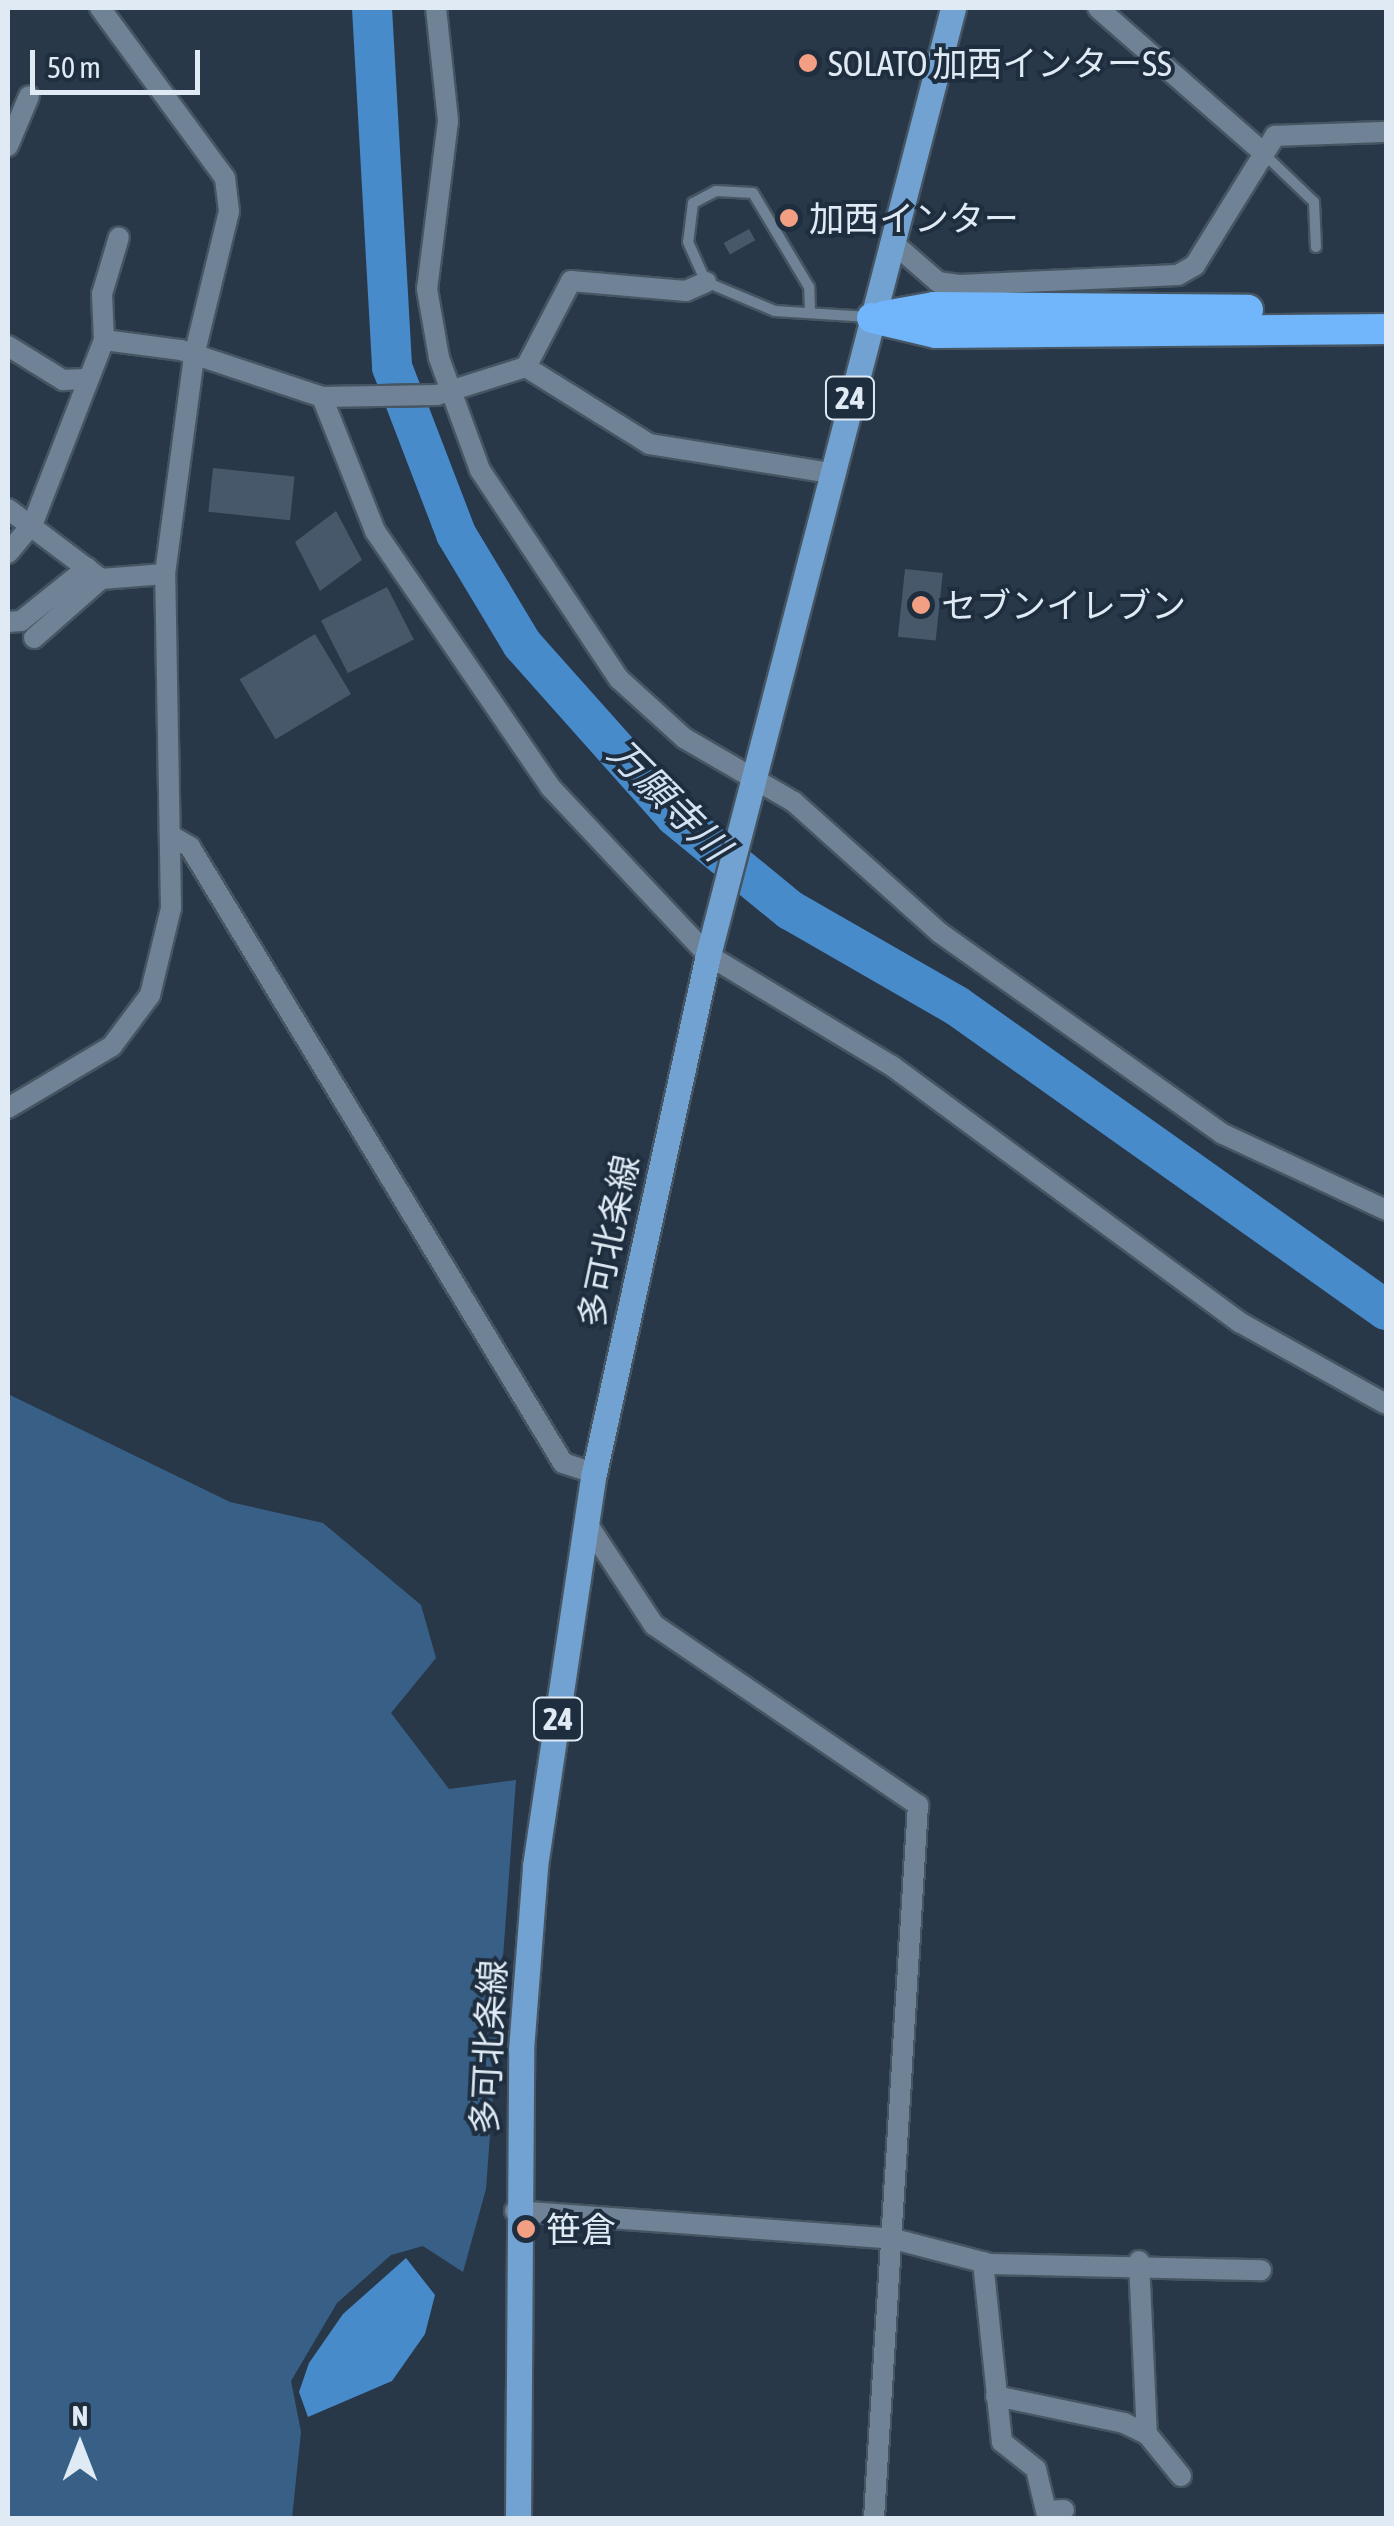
<!DOCTYPE html>
<html>
<head>
<meta charset="utf-8">
<style>
  body { margin:0 }
  #map { position:relative; width:1394px; height:2526px; overflow:hidden; background:#283849; font-family:"Asap Condensed","Noto Sans JP",sans-serif }
  div>[style] { position:absolute }
  .green>* { inset:0; background:#386087 }
  .water>* { inset:0; background:#488bca }
  .river>* { height:40px; margin:-20px; padding:0 20px; transform-origin:20px; border-radius:20px; background:#488bca }
  .building>* { inset:0; background:#47586a; transform-origin:0 0 }
  .roads { filter:drop-shadow(2px 0 #465562) drop-shadow(-2px 0 #465562) drop-shadow(0 2px #465562) drop-shadow(0 -2px #465562) }
  .lane>* { height:10px; margin:-5px; padding:0 5px; transform-origin:5px; border-radius:5px; background:#708396 }
  .street>* { height:20px; margin:-10px; padding:0 10px; transform-origin:10px; border-radius:10px; background:#708396 }
  .primary>* { height:25px; margin:-12.5px; padding:0 12.5px; transform-origin:12.5px; border-radius:12.5px; background:#71a2d2 }
  .highway>* { height:30px; margin:-15px; padding:0 15px; transform-origin:15px; border-radius:15px; background:#71b6fa }
  .dots>* { width:28px; height:28px; translate:-50% -50%; box-sizing:border-box; border:5px solid #1f2e3e; border-radius:50% }
  span { translate:-50% -50%; white-space:nowrap; text-align:center; line-height:1.15; -webkit-text-stroke:8px #1f2e3e; paint-order:stroke }
  .shield-label span { padding:2px 8px; background:#1f2e3e; border:2px solid; border-radius:8px; -webkit-text-stroke-width:0 }
  .shield-label { font-size:32px; color:#dfeaf4; font-weight:700 }
  .poi-label { font-size:35px; color:#dfeaf4 }
  .left { translate:0 -50%; text-align:left }
  .street-label { font-size:35px; color:#dfeaf4 }
  .water-label { font-size:38px; color:#d2e2f4; font-style:italic }
  .frame { position:absolute; inset:0; border:10px solid #dfeaf4; pointer-events:none }
  .north { position:absolute; left:30px; top:2396px; width:100px; height:100px; -webkit-text-stroke:8px #1f2e3e; paint-order:stroke; rotate:0deg; font-size:28px; font-weight:700; line-height:40px; text-align:center; color:#dfeaf4 }
  .north::after { content:''; display:block; margin:auto; width:35px; height:45px; background:#dfeaf4; clip-path:polygon(50% 0,100% 100%,50% 72%,0 100%) }
  .scale { position:absolute; left:30px; top:50px; width:170px; height:45px; box-sizing:border-box; border:5px solid #dfeaf4; border-top:0; padding-left:12px; font-size:30px; line-height:35px; white-space:nowrap; color:#dfeaf4; -webkit-text-stroke:8px #1f2e3e; paint-order:stroke }
</style>
</head>
<body>
<div id="map">
  <div class="green">
    <i style="clip-path:polygon(8px 1394px,230px 1502px,323px 1523px,421px 1605px,436px 1658px,391px 1713px,449px 1789px,516px 1780px,486px 2189px,463px 2272px,423px 2246px,391px 2255px,337px 2303px,291px 2381px,301px 2432px,292px 2518px,8px 2518px)"></i>
  </div>
  <div class="water">
    <i style="clip-path:polygon(406px 2258px,435px 2295px,425px 2334px,392px 2381px,308px 2417px,299px 2392px,309px 2363px,343px 2314px)"></i>
  </div>
  <div class="river">
    <i style="left:372px;top:8px;width:360px;rotate:86.8deg"></i>
    <i style="left:392px;top:367px;width:179px;rotate:69deg"></i>
    <i style="left:456px;top:534px;width:128px;rotate:59deg"></i>
    <i style="left:522px;top:644px;width:230px;rotate:48.3deg"></i>
    <i style="left:675px;top:816px;width:149px;rotate:39.3deg"></i>
    <i style="left:790px;top:910px;width:193px;rotate:29.9deg"></i>
    <i style="left:957px;top:1006px;width:526px;rotate:35.32deg"></i>
  </div>
  <div class="building">
    <i style="left:749px;top:229px;width:13px;height:29px;rotate:61deg"></i>
    <i style="left:213px;top:468px;width:82px;height:44px;rotate:6deg"></i>
    <i style="clip-path:polygon(336px 511px,362px 560px,320px 591px,295px 542px)"></i>
    <i style="left:905px;top:569px;width:38px;height:68px;rotate:6deg"></i>
    <i style="left:387px;top:587px;width:59px;height:74px;rotate:63deg"></i>
    <i style="left:315px;top:634px;width:70px;height:88px;rotate:59deg"></i>
  </div>
  <div class="roads">
    <div class="lane">
      <i style="left:1264px;top:154px;width:69px;rotate:43.8deg"></i>
      <i style="left:1314px;top:202px;width:45px;rotate:87.5deg"></i>
      <i style="left:810px;top:310px;width:23px;rotate:-92deg"></i>
      <i style="left:809px;top:287px;width:109px;rotate:-120.8deg"></i>
      <i style="left:753px;top:193px;width:37px;rotate:-177deg"></i>
      <i style="left:716px;top:191px;width:26px;rotate:152deg"></i>
      <i style="left:693px;top:203px;width:39px;rotate:97deg"></i>
      <i style="left:688px;top:242px;width:44px;rotate:65.8deg"></i>
      <i style="left:706px;top:282px;width:75px;rotate:22.8deg"></i>
      <i style="left:775px;top:311px;width:94px;rotate:3.7deg"></i>
    </div>
    <div class="street">
      <i style="left:436px;top:8px;width:114px;rotate:83.9deg"></i>
      <i style="left:448px;top:121px;width:169px;rotate:97.1deg"></i>
      <i style="left:427px;top:289px;width:70px;rotate:80.1deg"></i>
      <i style="left:439px;top:358px;width:119px;rotate:69.9deg"></i>
      <i style="left:480px;top:470px;width:251px;rotate:56.4deg"></i>
      <i style="left:619px;top:679px;width:88px;rotate:42.2deg"></i>
      <i style="left:684px;top:738px;width:127px;rotate:30.2deg"></i>
      <i style="left:794px;top:802px;width:196px;rotate:41.9deg"></i>
      <i style="left:940px;top:933px;width:347px;rotate:35.4deg"></i>
      <i style="left:1223px;top:1134px;width:180px;rotate:25deg"></i>
      <i style="left:1098px;top:8px;width:214px;rotate:41.2deg"></i>
      <i style="left:8px;top:146px;width:54px;rotate:-67.2deg"></i>
      <i style="left:891px;top:241px;width:62px;rotate:41.1deg"></i>
      <i style="left:938px;top:282px;width:21px;rotate:8deg"></i>
      <i style="left:959px;top:285px;width:219px;rotate:-2.6deg"></i>
      <i style="left:1178px;top:275px;width:20px;rotate:-30deg"></i>
      <i style="left:1195px;top:265px;width:152px;rotate:-58.2deg"></i>
      <i style="left:1275px;top:136px;width:111px;rotate:-2.1deg"></i>
      <i style="left:104px;top:340px;width:46px;rotate:-92.5deg"></i>
      <i style="left:102px;top:294px;width:59px;rotate:-73.4deg"></i>
      <i style="left:8px;top:346px;width:65px;rotate:31.7deg"></i>
      <i style="left:63px;top:380px;width:21px;rotate:-3deg"></i>
      <i style="left:526px;top:367px;width:145px;rotate:32deg"></i>
      <i style="left:649px;top:444px;width:184px;rotate:9.1deg"></i>
      <i style="left:322px;top:397px;width:144px;rotate:68.4deg"></i>
      <i style="left:375px;top:531px;width:311px;rotate:55.6deg"></i>
      <i style="left:551px;top:788px;width:229px;rotate:46.8deg"></i>
      <i style="left:708px;top:955px;width:215px;rotate:31.1deg"></i>
      <i style="left:892px;top:1066px;width:433px;rotate:36.4deg"></i>
      <i style="left:1241px;top:1323px;width:166px;rotate:29.2deg"></i>
      <i style="left:8px;top:509px;width:116px;rotate:37deg"></i>
      <i style="left:101px;top:579px;width:64px;rotate:-4.5deg"></i>
      <i style="left:8px;top:553px;width:39px;rotate:-50deg"></i>
      <i style="left:33px;top:523px;width:196px;rotate:-68.8deg"></i>
      <i style="left:104px;top:340px;width:78px;rotate:7.4deg"></i>
      <i style="left:181px;top:350px;width:149px;rotate:18.4deg"></i>
      <i style="left:322px;top:397px;width:115px;rotate:-1deg"></i>
      <i style="left:437px;top:395px;width:93px;rotate:-17.5deg"></i>
      <i style="left:526px;top:367px;width:97px;rotate:-62.4deg"></i>
      <i style="left:571px;top:281px;width:115px;rotate:5deg"></i>
      <i style="left:686px;top:291px;width:22px;rotate:-24deg"></i>
      <i style="left:8px;top:622px;width:13px;rotate:-4deg"></i>
      <i style="left:21px;top:621px;width:85px;rotate:-38.8deg"></i>
      <i style="left:34px;top:638px;width:89px;rotate:-41.4deg"></i>
      <i style="left:173px;top:837px;width:20px;rotate:30deg"></i>
      <i style="left:190px;top:847px;width:720px;rotate:58.8deg"></i>
      <i style="left:563px;top:1463px;width:33px;rotate:18deg"></i>
      <i style="left:8px;top:1108px;width:121px;rotate:-30.8deg"></i>
      <i style="left:112px;top:1046px;width:64px;rotate:-53.3deg"></i>
      <i style="left:150px;top:995px;width:89px;rotate:-76.4deg"></i>
      <i style="left:171px;top:908px;width:334px;rotate:-91deg"></i>
      <i style="left:165px;top:574px;width:220px;rotate:-82.4deg"></i>
      <i style="left:194px;top:356px;width:149px;rotate:-76.4deg"></i>
      <i style="left:229px;top:211px;width:33px;rotate:-97deg"></i>
      <i style="left:225px;top:178px;width:211px;rotate:-126.3deg"></i>
      <i style="left:588px;top:1525px;width:120px;rotate:56.6deg"></i>
      <i style="left:654px;top:1625px;width:320px;rotate:34.3deg"></i>
      <i style="left:918px;top:1805px;width:714px;rotate:93.53deg"></i>
      <i style="left:515px;top:2211px;width:380px;rotate:4.2deg"></i>
      <i style="left:894px;top:2239px;width:99px;rotate:14.6deg"></i>
      <i style="left:990px;top:2264px;width:271px;rotate:1.3deg"></i>
      <i style="left:1139px;top:2261px;width:173px;rotate:87.4deg"></i>
      <i style="left:983px;top:2262px;width:181px;rotate:84deg"></i>
      <i style="left:1002px;top:2442px;width:43px;rotate:38.5deg"></i>
      <i style="left:1036px;top:2469px;width:43px;rotate:76.6deg"></i>
      <i style="left:1046px;top:2511px;width:18px;rotate:-3deg"></i>
      <i style="left:996px;top:2396px;width:131px;rotate:11.9deg"></i>
      <i style="left:1124px;top:2423px;width:25px;rotate:26deg"></i>
      <i style="left:1147px;top:2434px;width:54px;rotate:51deg"></i>
    </div>
    <div class="primary">
      <i style="left:518px;top:2518px;width:468px;rotate:-89.6deg"></i>
      <i style="left:521px;top:2050px;width:185px;rotate:-85.6deg"></i>
      <i style="left:535px;top:1866px;width:397px;rotate:-81.5deg"></i>
      <i style="left:594px;top:1473px;width:530px;rotate:-77.59deg"></i>
      <i style="left:708px;top:955px;width:978px;rotate:-75.49deg"></i>
    </div>
    <div class="highway">
      <i style="left:884px;top:316px;width:51px;rotate:-10.2deg"></i>
      <i style="left:934px;top:307px;width:314px;rotate:0.5deg"></i>
      <i style="left:872px;top:318px;width:66px;rotate:13.2deg"></i>
      <i style="left:936px;top:333px;width:450px;rotate:-0.5deg"></i>
    </div>
  </div>
  <div class="dots">
    <i style="left:808px;top:63px;background:#f39f83"></i>
    <i style="left:789px;top:218px;background:#f39f83"></i>
    <i style="left:921px;top:605px;background:#f39f83"></i>
    <i style="left:526px;top:2229px;background:#f39f83"></i>
  </div>
  <div class="shield-label">
    <span style="left:850px;top:398px">24</span>
    <span style="left:558px;top:1719px">24</span>
  </div>
  <div class="poi-label">
    <span class="left" style="left:828px;top:63px">SOLATO 加西インターSS</span>
    <span class="left" style="left:809px;top:218px">加西インター</span>
    <span class="left" style="left:941px;top:605px">セブンイレブン</span>
    <span class="left" style="left:546px;top:2229px">笹倉</span>
  </div>
  <div class="street-label">
    <span style="left:608px;top:1241px;rotate:-78deg">多可北条線</span>
    <span style="left:488px;top:2047px;rotate:-87deg">多可北条線</span>
  </div>
  <div class="water-label">
    <span style="left:669px;top:800px;rotate:45deg">万願寺川</span>
  </div>
  <div class="frame"></div>
  <div class="north">N</div>
  <div class="scale">50 m</div>
</div>
</body>
</html>
